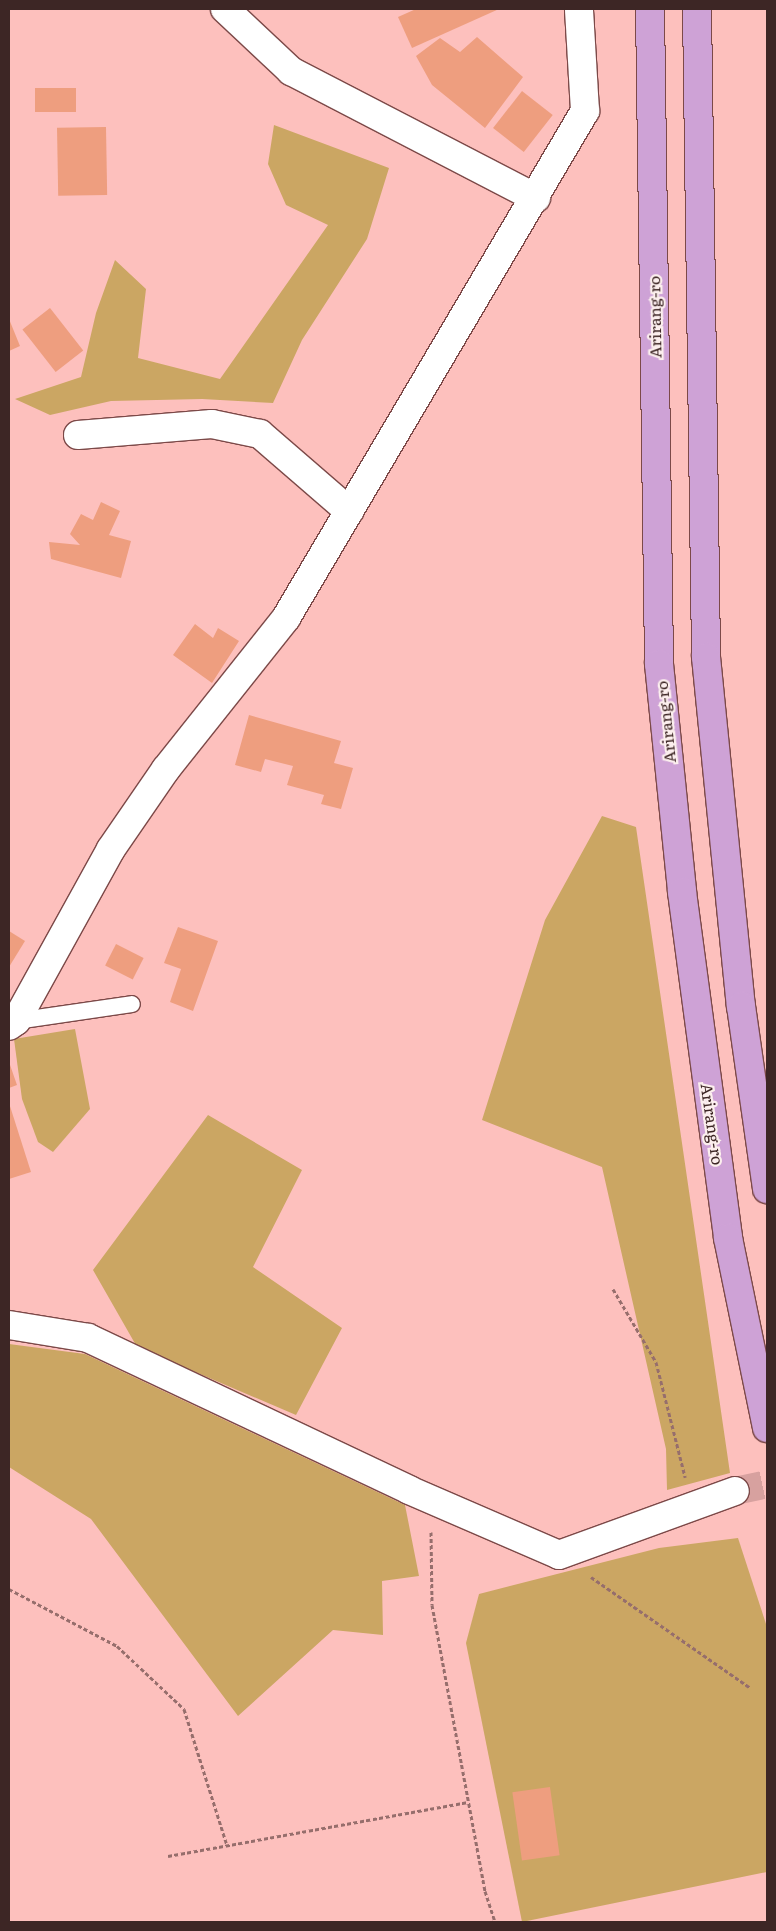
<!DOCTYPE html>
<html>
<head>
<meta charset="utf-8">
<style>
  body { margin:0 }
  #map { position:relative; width:776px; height:1931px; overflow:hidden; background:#fdc0bd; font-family:Literata,serif }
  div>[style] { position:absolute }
  .green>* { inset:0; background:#cba663 }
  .building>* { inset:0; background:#ee9e7f; transform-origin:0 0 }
  .minor-tunnel>* { height:28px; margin-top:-14px; transform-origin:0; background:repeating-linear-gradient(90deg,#d7a19f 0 28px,transparent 0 42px) }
  .path>* { height:3px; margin-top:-1.5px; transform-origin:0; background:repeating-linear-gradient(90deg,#966e6c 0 4px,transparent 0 6.5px) }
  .roads { filter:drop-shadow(1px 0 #7c4948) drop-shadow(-1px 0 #7c4948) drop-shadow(0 1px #7c4948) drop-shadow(0 -1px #7c4948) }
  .service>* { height:16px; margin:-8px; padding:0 8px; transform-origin:8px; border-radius:8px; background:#fff }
  .minor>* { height:28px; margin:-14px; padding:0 14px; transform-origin:14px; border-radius:14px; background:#fff }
  .trunk>* { height:28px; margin:-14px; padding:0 14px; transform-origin:14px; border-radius:14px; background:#cea2d6 }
  span { translate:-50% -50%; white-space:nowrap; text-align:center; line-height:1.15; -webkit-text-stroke:4.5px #fcefee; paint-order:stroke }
  .street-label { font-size:16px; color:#3d2625 }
  .frame { position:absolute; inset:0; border:10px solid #3d2625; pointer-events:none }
</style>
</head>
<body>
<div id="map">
  <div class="green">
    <i style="clip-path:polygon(274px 125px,389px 168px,367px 239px,302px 340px,273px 403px,202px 399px,111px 401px,50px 415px,15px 399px,81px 377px,96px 313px,115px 260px,146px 289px,138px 358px,220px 379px,328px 225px,286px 205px,268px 164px)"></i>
    <i style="clip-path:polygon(602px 816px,636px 827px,730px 1473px,667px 1490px,666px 1449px,602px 1167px,482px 1120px,545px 920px)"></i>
    <i style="clip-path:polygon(75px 1029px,90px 1109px,53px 1152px,38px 1142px,22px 1099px,14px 1039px)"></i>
    <i style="clip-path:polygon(208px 1115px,302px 1170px,253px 1267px,342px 1328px,296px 1415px,137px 1347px,93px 1270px)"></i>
    <i style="clip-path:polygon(9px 1344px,85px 1354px,405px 1505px,419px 1576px,382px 1581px,383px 1635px,333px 1630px,238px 1716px,91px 1519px,9px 1467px)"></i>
    <i style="clip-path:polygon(738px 1538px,767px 1627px,767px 1872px,522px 1922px,466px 1643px,479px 1594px,659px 1548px)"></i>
  </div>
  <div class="building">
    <i style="clip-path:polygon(416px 9px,499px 9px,412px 48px,398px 17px)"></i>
    <i style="clip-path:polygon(477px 37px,523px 77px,485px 128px,432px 85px,416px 56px,440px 38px,460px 52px)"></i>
    <i style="left:76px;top:88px;width:24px;height:41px;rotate:90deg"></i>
    <i style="left:522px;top:91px;width:39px;height:47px;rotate:38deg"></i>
    <i style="left:106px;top:127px;width:68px;height:49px;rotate:89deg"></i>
    <i style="left:50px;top:308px;width:54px;height:35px;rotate:52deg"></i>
    <i style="clip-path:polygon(9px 319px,20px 346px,9px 351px)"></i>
    <i style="clip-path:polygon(101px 502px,120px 511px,109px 535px,131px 541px,121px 578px,51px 559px,49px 542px,80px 545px,70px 534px,81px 514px,93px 520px)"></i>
    <i style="clip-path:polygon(195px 624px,213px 638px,218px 628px,239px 641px,212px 683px,173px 655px)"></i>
    <i style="clip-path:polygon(249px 715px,341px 741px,334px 763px,353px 768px,341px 809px,321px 804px,324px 795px,287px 785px,293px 766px,265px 759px,261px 772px,235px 765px)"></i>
    <i style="clip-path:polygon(178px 927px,218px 941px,193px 1011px,170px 1002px,181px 969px,164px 963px)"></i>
    <i style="clip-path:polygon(9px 931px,25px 941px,9px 967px)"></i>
    <i style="left:116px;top:944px;width:31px;height:24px;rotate:27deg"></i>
    <i style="clip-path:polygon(9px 1062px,17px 1085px,9px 1088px)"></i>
    <i style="clip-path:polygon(9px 1103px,31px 1172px,9px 1179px)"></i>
    <i style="left:550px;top:1787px;width:69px;height:38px;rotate:82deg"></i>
  </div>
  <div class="minor-tunnel">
    <i style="left:735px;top:1491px;width:33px;rotate:-12deg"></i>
  </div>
  <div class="path">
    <i style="left:613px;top:1289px;width:85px;rotate:59.5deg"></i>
    <i style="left:656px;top:1362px;width:119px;rotate:75.8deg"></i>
    <i style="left:431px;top:1532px;width:73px;rotate:89.2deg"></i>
    <i style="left:432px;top:1605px;width:291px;rotate:79.5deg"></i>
    <i style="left:485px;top:1891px;width:33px;rotate:72deg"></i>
    <i style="left:591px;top:1577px;width:193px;rotate:34.8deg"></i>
    <i style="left:9px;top:1589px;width:122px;rotate:27.8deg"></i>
    <i style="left:117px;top:1646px;width:92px;rotate:43.2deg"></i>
    <i style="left:184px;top:1709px;width:143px;rotate:72.5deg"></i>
    <i style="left:168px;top:1856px;width:305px;rotate:-10.2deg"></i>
  </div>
  <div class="roads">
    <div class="service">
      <i style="left:16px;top:1021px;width:117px;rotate:-8.3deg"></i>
    </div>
    <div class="minor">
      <i style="left:225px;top:9px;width:91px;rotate:43.2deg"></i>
      <i style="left:291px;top:71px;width:276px;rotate:27.4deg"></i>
      <i style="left:78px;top:435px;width:134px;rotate:-4.7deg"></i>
      <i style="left:212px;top:424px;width:49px;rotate:11.8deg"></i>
      <i style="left:260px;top:434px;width:118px;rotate:40.9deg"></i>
      <i style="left:9px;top:1026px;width:9px;rotate:-36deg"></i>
      <i style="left:16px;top:1021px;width:196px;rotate:-61.1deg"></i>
      <i style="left:111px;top:849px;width:97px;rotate:-55.5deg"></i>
      <i style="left:166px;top:769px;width:193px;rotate:-51.5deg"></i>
      <i style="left:286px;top:618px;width:589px;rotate:-59.47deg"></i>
      <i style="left:585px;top:111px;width:102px;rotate:-93.4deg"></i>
      <i style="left:9px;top:1325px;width:80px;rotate:9.3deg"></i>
      <i style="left:88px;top:1338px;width:355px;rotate:25.3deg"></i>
      <i style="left:409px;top:1490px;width:163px;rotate:23.4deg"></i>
      <i style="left:559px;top:1555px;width:187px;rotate:-20deg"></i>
    </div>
    <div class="trunk">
      <i style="left:650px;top:9px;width:655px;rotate:89.21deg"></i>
      <i style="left:659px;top:664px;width:229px;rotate:84.2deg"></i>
      <i style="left:682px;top:892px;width:349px;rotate:82.4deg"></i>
      <i style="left:728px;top:1238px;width:194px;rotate:78.4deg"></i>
      <i style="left:697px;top:9px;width:648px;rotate:89.2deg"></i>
      <i style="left:706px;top:657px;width:351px;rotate:84.3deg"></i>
      <i style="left:741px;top:1006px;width:185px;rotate:81.9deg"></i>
    </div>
  </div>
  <div class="street-label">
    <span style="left:654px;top:317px;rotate:-91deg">Arirang-ro</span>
    <span style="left:665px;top:722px;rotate:-96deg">Arirang-ro</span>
    <span style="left:713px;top:1124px;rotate:82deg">Arirang-ro</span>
  </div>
  <div class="frame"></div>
</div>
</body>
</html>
